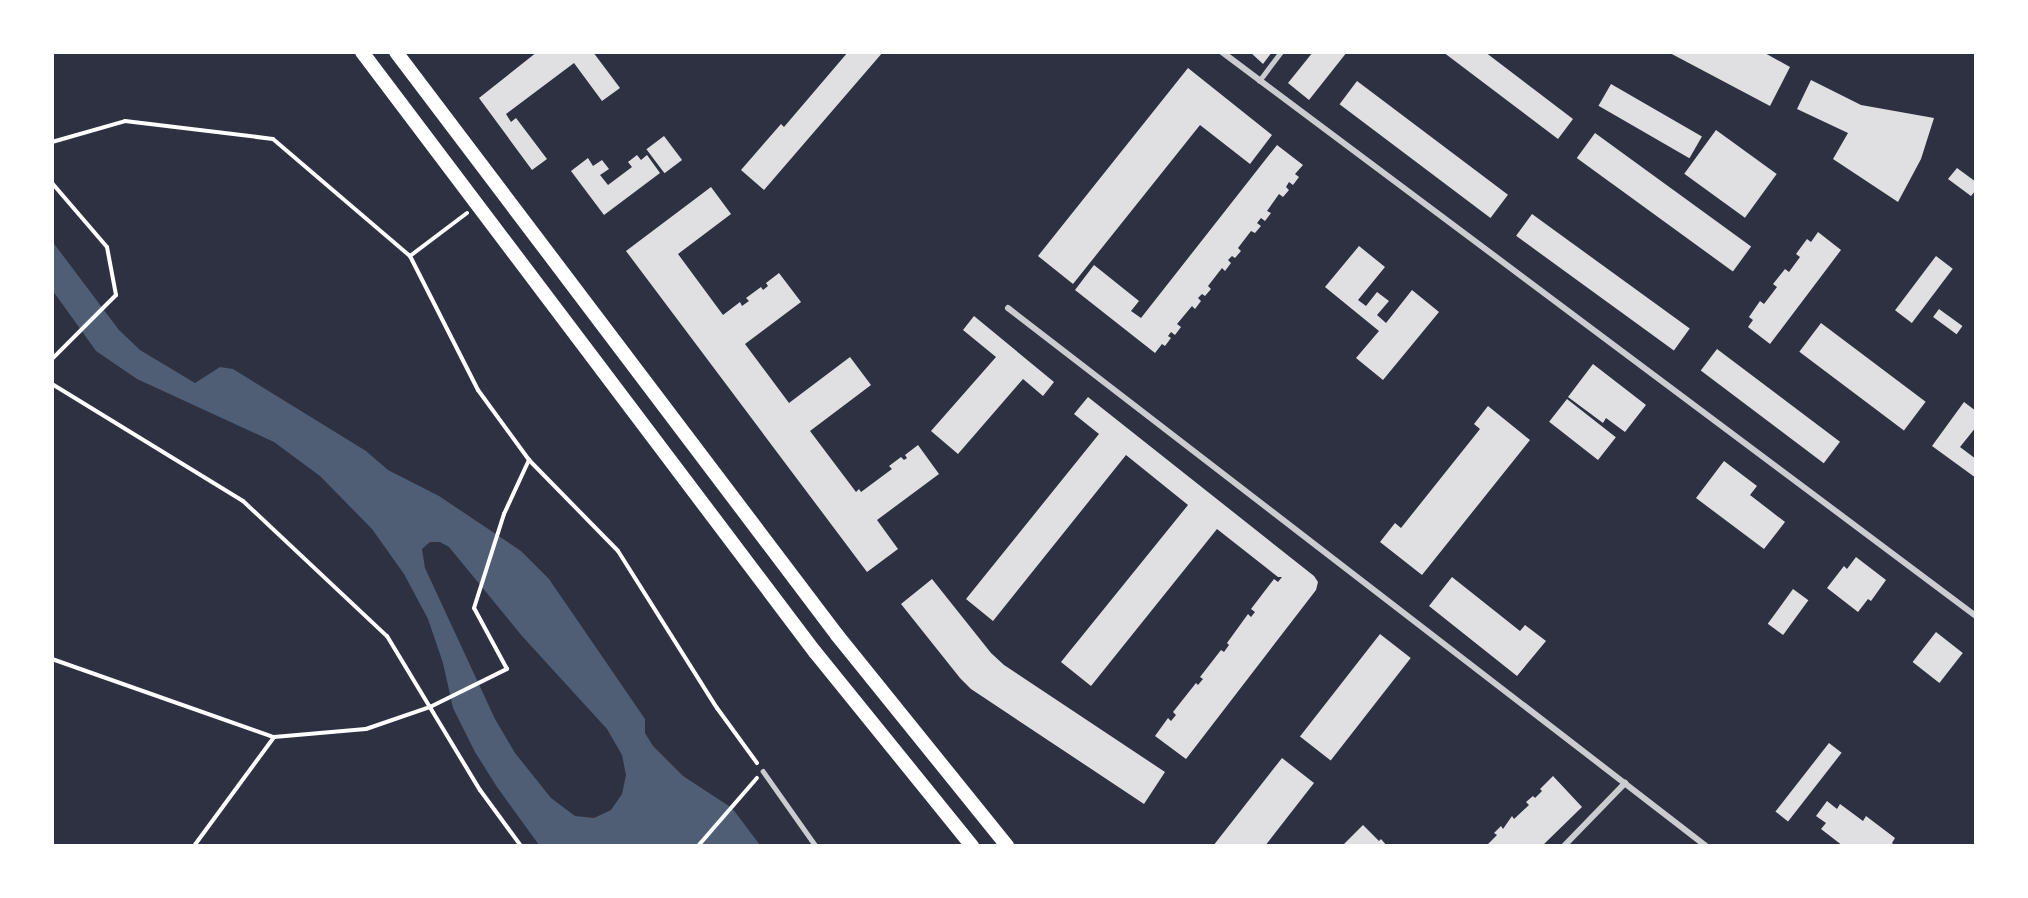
<!DOCTYPE html>
<html>
<head>
<meta charset="utf-8">
<style>
  body { margin:0 }
  #map { position:relative; width:2028px; height:898px; overflow:hidden; background:#2d3142; font-family:Barlow,sans-serif }
  div>[style] { position:absolute }
  .water>* { inset:0; background:#4f5d75 }
  .building>* { inset:0; background:#e0e0e3; transform-origin:0 0 }
  .path>* { height:4px; margin:-2px; padding:0 2px; transform-origin:2px; border-radius:2px; background:#fff }
  .service>* { height:4.5px; margin:-2.25px; padding:0 2.25px; transform-origin:2.25px; border-radius:2.25px; background:#caccd0 }
  .minor>* { height:6px; margin:-3px; padding:0 3px; transform-origin:3px; border-radius:3px; background:#caccd0 }
  .primary>* { height:14px; margin:-7px; padding:0 7px; transform-origin:7px; border-radius:7px; background:#fff }
  span { translate:-50% -50%; white-space:nowrap; text-align:center; line-height:1.15; -webkit-text-stroke:6px #fff; paint-order:stroke }
  .frame { position:absolute; inset:0; border:54px solid #fff; pointer-events:none }
</style>
</head>
<body>
<div id="map">
  <div class="water">
    <i style="clip-path:polygon(evenodd,52px 241px,119px 330px,140px 350px,195px 383px,220px 367px,233px 369px,366px 451px,388px 470px,439px 496px,521px 551px,549px 579px,645px 719px,645px 733px,653px 746px,683px 776px,732px 808px,760px 845px,539px 845px,497px 787px,475px 752px,453px 708px,443px 663px,428px 619px,404px 574px,372px 529px,320px 476px,274px 442px,137px 379px,96px 351px,53px 291px,52px 241px,430px 542px,440px 542px,449px 547px,522px 636px,607px 729px,622px 755px,626px 775px,622px 794px,611px 810px,594px 818px,575px 816px,551px 798px,515px 753px,495px 719px,425px 568px,422px 549px,430px 542px)"></i>
  </div>
  <div class="building">
    <i style="clip-path:polygon(537px 52px,593px 52px,620px 88px,602px 101px,574px 63px,506px 114px,511px 122px,516px 118px,547px 159px,532px 170px,479px 98px)"></i>
    <i style="clip-path:polygon(848px 52px,883px 52px,764px 190px,741px 170px,781px 124px,784px 127px)"></i>
    <i style="clip-path:polygon(1250px 52px,1272px 52px,1263px 64px)"></i>
    <i style="clip-path:polygon(1313px 52px,1347px 52px,1309px 100px,1288px 83px)"></i>
    <i style="clip-path:polygon(1443px 52px,1485px 52px,1573px 119px,1558px 139px)"></i>
    <i style="clip-path:polygon(1668px 52px,1763px 52px,1790px 67px,1770px 106px)"></i>
    <i style="clip-path:polygon(1188px 68px,1272px 135px,1250px 164px,1200px 125px,1073px 284px,1038px 256px)"></i>
    <i style="clip-path:polygon(1811px 80px,1861px 105px,1934px 118px,1921px 159px,1898px 202px,1833px 159px,1848px 133px,1797px 109px)"></i>
    <i style="left:1357px;top:81px;width:189px;height:29px;rotate:37deg"></i>
    <i style="left:1611px;top:84px;width:105px;height:25px;rotate:30deg"></i>
    <i style="left:1716px;top:130px;width:75px;height:54px;rotate:36deg"></i>
    <i style="left:1595px;top:133px;width:193px;height:31px;rotate:36deg"></i>
    <i style="left:664px;top:136px;width:30px;height:22px;rotate:53deg"></i>
    <i style="clip-path:polygon(1277px 145px,1303px 165px,1295px 174px,1299px 177px,1293px 185px,1289px 182px,1286px 187px,1289px 190px,1283px 197px,1279px 194px,1267px 211px,1271px 213px,1265px 221px,1261px 218px,1257px 223px,1261px 226px,1255px 233px,1251px 231px,1238px 248px,1241px 251px,1235px 258px,1232px 256px,1228px 260px,1231px 263px,1225px 271px,1222px 268px,1208px 286px,1211px 289px,1205px 296px,1202px 294px,1198px 298px,1201px 301px,1195px 309px,1192px 306px,1177px 324px,1181px 327px,1175px 335px,1171px 332px,1168px 336px,1171px 338px,1165px 346px,1162px 344px,1155px 353px,1075px 290px,1094px 265px,1139px 301px,1131px 311px,1141px 318px)"></i>
    <i style="clip-path:polygon(637px 155px,641px 160px,647px 155px,660px 173px,604px 215px,571px 171px,588px 158px,593px 166px,602px 160px,609px 169px,600px 175px,608px 185px,632px 167px,628px 162px)"></i>
    <i style="clip-path:polygon(1957px 168px,1976px 182px,1976px 190px,1971px 196px,1948px 179px)"></i>
    <i style="clip-path:polygon(711px 187px,731px 214px,678px 254px,723px 315px,740px 302px,742px 306px,749px 301px,746px 298px,761px 287px,763px 290px,768px 286px,766px 283px,779px 273px,801px 302px,745px 344px,789px 403px,850px 357px,871px 385px,810px 431px,856px 492px,859px 489px,861px 492px,892px 469px,889px 466px,901px 457px,904px 460px,907px 458px,905px 455px,918px 445px,939px 474px,877px 520px,898px 549px,867px 572px,626px 251px)"></i>
    <i style="left:1532px;top:214px;width:195px;height:27px;rotate:36deg"></i>
    <i style="clip-path:polygon(1818px 232px,1841px 250px,1770px 344px,1748px 327px,1753px 320px,1749px 317px,1760px 301px,1764px 304px,1777px 287px,1773px 284px,1785px 269px,1789px 272px,1800px 257px,1796px 254px,1807px 239px,1811px 242px)"></i>
    <i style="clip-path:polygon(1359px 246px,1385px 267px,1358px 300px,1366px 306px,1377px 292px,1389px 301px,1377px 315px,1386px 323px,1412px 290px,1439px 312px,1383px 380px,1356px 358px,1379px 331px,1325px 287px)"></i>
    <i style="left:1936px;top:256px;width:21px;height:68px;rotate:37deg"></i>
    <i style="left:1939px;top:309px;width:29px;height:10px;rotate:36deg"></i>
    <i style="clip-path:polygon(974px 316px,1054px 382px,1043px 396px,1023px 379px,958px 454px,931px 431px,996px 357px,963px 330px)"></i>
    <i style="left:1821px;top:323px;width:131px;height:36px;rotate:37deg"></i>
    <i style="left:1717px;top:349px;width:154px;height:27px;rotate:37deg"></i>
    <i style="clip-path:polygon(1593px 364px,1646px 405px,1625px 432px,1606px 418px,1603px 423px,1568px 397px)"></i>
    <i style="clip-path:polygon(1088px 397px,1314px 576px,1318px 582px,1316px 590px,1186px 759px,1155px 736px,1168px 718px,1171px 721px,1176px 715px,1173px 712px,1196px 683px,1198px 685px,1203px 679px,1200px 677px,1221px 650px,1224px 652px,1229px 645px,1227px 643px,1248px 614px,1251px 617px,1255px 612px,1251px 609px,1274px 579px,1278px 582px,1282px 577px,1278px 577px,1217px 529px,1091px 686px,1061px 662px,1188px 505px,1126px 455px,993px 621px,966px 599px,1099px 434px,1074px 414px)"></i>
    <i style="left:1567px;top:399px;width:62px;height:29px;rotate:38deg"></i>
    <i style="clip-path:polygon(1964px 402px,1976px 411px,1976px 427px,1960px 447px,1976px 459px,1976px 478px,1932px 446px)"></i>
    <i style="clip-path:polygon(1488px 406px,1530px 440px,1422px 575px,1380px 542px,1395px 523px,1401px 528px,1480px 429px,1474px 424px)"></i>
    <i style="clip-path:polygon(1724px 461px,1757px 486px,1750px 495px,1785px 522px,1764px 549px,1696px 498px)"></i>
    <i style="clip-path:polygon(1856px 557px,1886px 580px,1871px 601px,1868px 599px,1858px 612px,1827px 588px,1844px 566px,1847px 569px)"></i>
    <i style="clip-path:polygon(1452px 577px,1520px 631px,1525px 625px,1546px 641px,1517px 676px,1429px 606px)"></i>
    <i style="clip-path:polygon(932px 579px,991px 653px,1004px 665px,1165px 772px,1144px 804px,971px 689px,960px 678px,901px 604px)"></i>
    <i style="left:1793px;top:589px;width:19px;height:43px;rotate:36deg"></i>
    <i style="left:1936px;top:632px;width:34px;height:38px;rotate:38deg"></i>
    <i style="left:1380px;top:634px;width:39px;height:130px;rotate:38deg"></i>
    <i style="left:1829px;top:743px;width:16px;height:87px;rotate:38deg"></i>
    <i style="clip-path:polygon(1282px 758px,1314px 783px,1265px 846px,1213px 846px)"></i>
    <i style="clip-path:polygon(1553px 776px,1582px 807px,1542px 846px,1486px 846px,1497px 835px,1494px 833px,1501px 826px,1503px 829px,1512px 816px,1514px 819px,1529px 805px,1526px 802px,1533px 796px,1535px 798px,1542px 791px,1540px 789px)"></i>
    <i style="clip-path:polygon(1827px 801px,1837px 809px,1840px 804px,1863px 821px,1866px 816px,1895px 838px,1892px 843px,1895px 846px,1843px 846px,1821px 829px,1826px 823px,1816px 816px)"></i>
    <i style="clip-path:polygon(1363px 825px,1379px 841px,1381px 839px,1387px 846px,1342px 846px)"></i>
  </div>
  <div class="path">
    <i style="left:52px;top:142px;width:76px;rotate:-16deg"></i>
    <i style="left:125px;top:121px;width:149px;rotate:6.9deg"></i>
    <i style="left:273px;top:139px;width:180px;rotate:40.5deg"></i>
    <i style="left:52px;top:183px;width:84px;rotate:49.3deg"></i>
    <i style="left:107px;top:247px;width:49px;rotate:79.4deg"></i>
    <i style="left:116px;top:295px;width:91px;rotate:135deg"></i>
    <i style="left:467px;top:213px;width:71px;rotate:143deg"></i>
    <i style="left:410px;top:256px;width:150px;rotate:63.1deg"></i>
    <i style="left:478px;top:390px;width:87px;rotate:53.9deg"></i>
    <i style="left:529px;top:460px;width:127px;rotate:45.6deg"></i>
    <i style="left:618px;top:551px;width:186px;rotate:57.8deg"></i>
    <i style="left:717px;top:708px;width:68px;rotate:54deg"></i>
    <i style="left:52px;top:384px;width:224px;rotate:31.5deg"></i>
    <i style="left:243px;top:501px;width:197px;rotate:43.2deg"></i>
    <i style="left:387px;top:636px;width:180px;rotate:58.9deg"></i>
    <i style="left:480px;top:790px;width:69px;rotate:53.8deg"></i>
    <i style="left:52px;top:659px;width:235px;rotate:19.4deg"></i>
    <i style="left:274px;top:737px;width:92px;rotate:-5deg"></i>
    <i style="left:366px;top:729px;width:68px;rotate:-19deg"></i>
    <i style="left:430px;top:707px;width:86px;rotate:-26.3deg"></i>
    <i style="left:507px;top:669px;width:69px;rotate:-118.4deg"></i>
    <i style="left:474px;top:608px;width:99px;rotate:-72.3deg"></i>
    <i style="left:504px;top:514px;width:60px;rotate:-65.2deg"></i>
    <i style="left:194px;top:846px;width:135px;rotate:-53.7deg"></i>
    <i style="left:698px;top:846px;width:90px;rotate:-49.1deg"></i>
  </div>
  <div class="service">
    <i style="left:1259px;top:81px;width:36px;rotate:-53deg"></i>
    <i style="left:763px;top:771px;width:92px;rotate:54.8deg"></i>
  </div>
  <div class="minor">
    <i style="left:1222px;top:52px;width:942px;rotate:36.8deg"></i>
    <i style="left:1008px;top:308px;width:881px;rotate:37.62deg"></i>
    <i style="left:1564px;top:846px;width:88px;rotate:-45.9deg"></i>
  </div>
  <div class="primary">
    <i style="left:362px;top:52px;width:752px;rotate:52.95deg"></i>
    <i style="left:815px;top:652px;width:250px;rotate:51deg"></i>
    <i style="left:396px;top:52px;width:731px;rotate:52.89deg"></i>
    <i style="left:837px;top:635px;width:271px;rotate:51.1deg"></i>
  </div>
  <div class="frame"></div>
</div>
</body>
</html>
